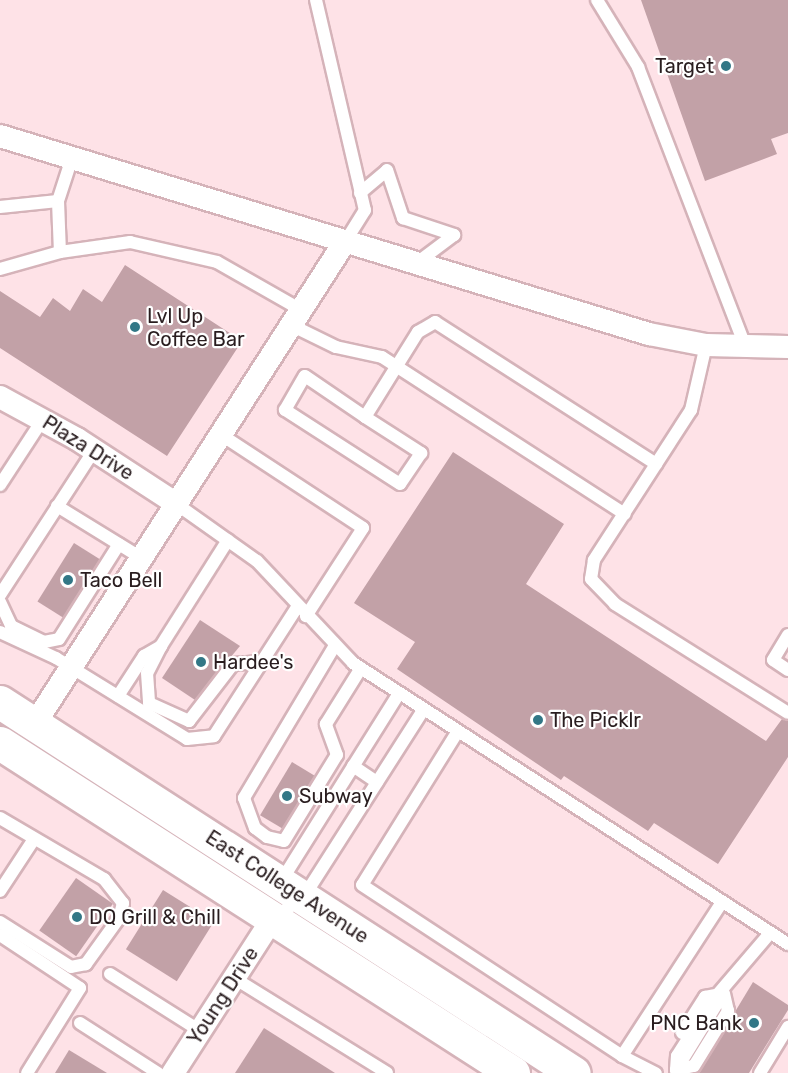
<!DOCTYPE html>
<html>
<head>
<meta charset="utf-8">
<style>
  body { margin:0 }
  #map { position:relative; width:788px; height:1073px; overflow:hidden; background:#fee2e7; font-family:Rubik,sans-serif }
  div>[style] { position:absolute }
  .building>* { inset:0; background:#c2a1a7; transform-origin:0 0 }
  .roads { filter:drop-shadow(2px 0 #d5b3b9) drop-shadow(-2px 0 #d5b3b9) drop-shadow(0 2px #d5b3b9) drop-shadow(0 -2px #d5b3b9) }
  .lane>* { height:12px; margin:-6px; padding:0 6px; transform-origin:6px; border-radius:6px; background:#fff }
  .street>* { height:22px; margin:-11px; padding:0 11px; transform-origin:11px; border-radius:11px; background:#fff }
  .secondary>* { height:33px; margin:-16.5px; padding:0 16.5px; transform-origin:16.5px; border-radius:16.5px; background:#fff }
  .dots>* { width:16px; height:16px; translate:-50% -50%; box-sizing:border-box; border:3px solid #fff; border-radius:50% }
  span { translate:-50% -50%; white-space:nowrap; text-align:center; line-height:1.15; -webkit-text-stroke:4.5px #fff; paint-order:stroke }
  .poi-label { font-size:20px; color:#291d1f }
  .right { translate:-100% -50%; text-align:right }
  .left { translate:0 -50%; text-align:left }
  .street-label { font-size:20px; color:#291d1f }
</style>
</head>
<body>
<div id="map">
  <div class="building">
    <i style="clip-path:polygon(641px 0,788px 0,788px 133px,771px 139px,777px 154px,705px 181px)"></i>
    <i style="clip-path:polygon(125px 265px,242px 341px,167px 456px,0 348px,0 291px,40px 317px,53px 298px,70px 311px,83px 289px,102px 302px)"></i>
    <i style="clip-path:polygon(453px 452px,564px 524px,526px 584px,766px 741px,782px 719px,788px 721px,788px 757px,718px 864px,654px 823px,648px 831px,564px 776px,561px 780px,397px 669px,415px 642px,354px 603px)"></i>
    <i style="left:74px;top:543px;width:31px;height:69px;rotate:32deg"></i>
    <i style="clip-path:polygon(200px 620px,240px 646px,195px 700px,162px 678px)"></i>
    <i style="left:292px;top:762px;width:27px;height:62px;rotate:31deg"></i>
    <i style="left:76px;top:878px;width:45px;height:64px;rotate:35deg"></i>
    <i style="left:163px;top:890px;width:60px;height:70px;rotate:32deg"></i>
    <i style="clip-path:polygon(753px 982px,788px 1005px,788px 1010px,749px 1073px,698px 1073px)"></i>
    <i style="clip-path:polygon(264px 1028px,335px 1073px,235px 1073px)"></i>
    <i style="clip-path:polygon(69px 1050px,107px 1073px,55px 1073px)"></i>
  </div>
  <div class="roads">
    <div class="lane">
      <i style="left:316px;top:0;width:216px;rotate:76.9deg"></i>
      <i style="left:365px;top:210px;width:39px;rotate:122deg"></i>
      <i style="left:597px;top:0;width:79px;rotate:58.5deg"></i>
      <i style="left:638px;top:67px;width:301px;rotate:69deg"></i>
      <i style="left:360px;top:193px;width:35px;rotate:-40deg"></i>
      <i style="left:387px;top:170px;width:51px;rotate:71.6deg"></i>
      <i style="left:403px;top:218px;width:54px;rotate:18.4deg"></i>
      <i style="left:58px;top:201px;width:51px;rotate:87.8deg"></i>
      <i style="left:60px;top:252px;width:71px;rotate:-8.1deg"></i>
      <i style="left:130px;top:242px;width:89px;rotate:12.9deg"></i>
      <i style="left:217px;top:262px;width:97px;rotate:29.7deg"></i>
      <i style="left:0;top:207px;width:58px;rotate:-5.9deg"></i>
      <i style="left:58px;top:201px;width:45px;rotate:-72deg"></i>
      <i style="left:418px;top:262px;width:45px;rotate:-36.9deg"></i>
      <i style="left:0;top:269px;width:62px;rotate:-15.8deg"></i>
      <i style="left:291px;top:325px;width:50px;rotate:26.1deg"></i>
      <i style="left:336px;top:347px;width:47px;rotate:12.3deg"></i>
      <i style="left:382px;top:357px;width:289px;rotate:32.9deg"></i>
      <i style="left:706px;top:345px;width:67px;rotate:103deg"></i>
      <i style="left:691px;top:410px;width:179px;rotate:122.9deg"></i>
      <i style="left:594px;top:560px;width:19px;rotate:99deg"></i>
      <i style="left:591px;top:579px;width:35px;rotate:46deg"></i>
      <i style="left:615px;top:604px;width:204px;rotate:32.2deg"></i>
      <i style="left:365px;top:417px;width:67px;rotate:32.7deg"></i>
      <i style="left:421px;top:453px;width:37px;rotate:124deg"></i>
      <i style="left:400px;top:484px;width:137px;rotate:-147.2deg"></i>
      <i style="left:285px;top:410px;width:39px;rotate:-60deg"></i>
      <i style="left:305px;top:376px;width:73px;rotate:34.3deg"></i>
      <i style="left:365px;top:417px;width:100px;rotate:-58.1deg"></i>
      <i style="left:418px;top:332px;width:20px;rotate:-30deg"></i>
      <i style="left:435px;top:322px;width:263px;rotate:32.7deg"></i>
      <i style="left:220px;top:434px;width:171px;rotate:33.3deg"></i>
      <i style="left:363px;top:528px;width:105px;rotate:122.9deg"></i>
      <i style="left:0;top:485px;width:79px;rotate:-56.9deg"></i>
      <i style="left:175px;top:503px;width:100px;rotate:35.3deg"></i>
      <i style="left:257px;top:561px;width:140px;rotate:46.7deg"></i>
      <i style="left:353px;top:663px;width:518px;rotate:32.86deg"></i>
      <i style="left:57px;top:506px;width:97px;rotate:31.6deg"></i>
      <i style="left:0;top:595px;width:173px;rotate:-57deg"></i>
      <i style="left:0;top:602px;width:26px;rotate:65deg"></i>
      <i style="left:11px;top:626px;width:37px;rotate:26deg"></i>
      <i style="left:44px;top:642px;width:15px;rotate:-11deg"></i>
      <i style="left:59px;top:639px;width:112px;rotate:-57.7deg"></i>
      <i style="left:0;top:632px;width:62px;rotate:24.9deg"></i>
      <i style="left:56px;top:658px;width:154px;rotate:31.7deg"></i>
      <i style="left:187px;top:739px;width:27px;rotate:-6deg"></i>
      <i style="left:214px;top:736px;width:153px;rotate:-57.2deg"></i>
      <i style="left:788px;top:635px;width:29px;rotate:121deg"></i>
      <i style="left:773px;top:660px;width:18px;rotate:34deg"></i>
      <i style="left:161px;top:646px;width:30px;rotate:117deg"></i>
      <i style="left:147px;top:673px;width:30px;rotate:86deg"></i>
      <i style="left:149px;top:703px;width:44px;rotate:24.2deg"></i>
      <i style="left:189px;top:721px;width:72px;rotate:-52.3deg"></i>
      <i style="left:233px;top:664px;width:28px;rotate:-4deg"></i>
      <i style="left:334px;top:647px;width:176px;rotate:120.8deg"></i>
      <i style="left:244px;top:798px;width:32px;rotate:70deg"></i>
      <i style="left:255px;top:828px;width:15px;rotate:37deg"></i>
      <i style="left:267px;top:837px;width:17px;rotate:13deg"></i>
      <i style="left:284px;top:841px;width:101px;rotate:-58.4deg"></i>
      <i style="left:337px;top:755px;width:33px;rotate:-110deg"></i>
      <i style="left:326px;top:724px;width:66px;rotate:-58deg"></i>
      <i style="left:118px;top:696px;width:48px;rotate:-57deg"></i>
      <i style="left:144px;top:656px;width:20px;rotate:-30deg"></i>
      <i style="left:161px;top:646px;width:125px;rotate:-57.7deg"></i>
      <i style="left:458px;top:731px;width:181px;rotate:121.9deg"></i>
      <i style="left:362px;top:885px;width:311px;rotate:33.3deg"></i>
      <i style="left:622px;top:1056px;width:184px;rotate:-57deg"></i>
      <i style="left:353px;top:766px;width:29px;rotate:34deg"></i>
      <i style="left:0;top:818px;width:121px;rotate:30.4deg"></i>
      <i style="left:104px;top:879px;width:31px;rotate:52deg"></i>
      <i style="left:123px;top:903px;width:16px;rotate:105deg"></i>
      <i style="left:119px;top:918px;width:57px;rotate:125.7deg"></i>
      <i style="left:86px;top:964px;width:15px;rotate:169deg"></i>
      <i style="left:71px;top:967px;width:84px;rotate:-147.6deg"></i>
      <i style="left:280px;top:883px;width:224px;rotate:-57.9deg"></i>
      <i style="left:0;top:891px;width:62px;rotate:-56.8deg"></i>
      <i style="left:274px;top:917px;width:35px;rotate:-33deg"></i>
      <i style="left:303px;top:898px;width:224px;rotate:-57.4deg"></i>
      <i style="left:0;top:935px;width:96px;rotate:33.5deg"></i>
      <i style="left:80px;top:988px;width:100px;rotate:121.9deg"></i>
      <i style="left:110px;top:974px;width:107px;rotate:32.3deg"></i>
      <i style="left:234px;top:978px;width:180px;rotate:31.8deg"></i>
      <i style="left:80px;top:1023px;width:93px;rotate:32.7deg"></i>
      <i style="left:682px;top:1033px;width:43px;rotate:-57.4deg"></i>
      <i style="left:705px;top:997px;width:15px;rotate:-11deg"></i>
      <i style="left:622px;top:1056px;width:38px;rotate:27deg"></i>
      <i style="left:676px;top:1070px;width:14px;rotate:-86deg"></i>
      <i style="left:677px;top:1056px;width:65px;rotate:-57.5deg"></i>
      <i style="left:712px;top:1001px;width:89px;rotate:-49.5deg"></i>
      <i style="left:676px;top:1070px;width:18px;rotate:-13deg"></i>
      <i style="left:694px;top:1066px;width:65px;rotate:-58.3deg"></i>
      <i style="left:728px;top:1011px;width:18px;rotate:-103deg"></i>
      <i style="left:676px;top:1070px;width:89px;rotate:-58.3deg"></i>
      <i style="left:760px;top:1073px;width:54px;rotate:-58.7deg"></i>
    </div>
    <div class="street">
      <i style="left:0;top:136px;width:679px;rotate:16.97deg"></i>
      <i style="left:649px;top:334px;width:58px;rotate:10.9deg"></i>
      <i style="left:706px;top:345px;width:82px;rotate:1.4deg"></i>
      <i style="left:0;top:397px;width:88px;rotate:28.6deg"></i>
      <i style="left:77px;top:439px;width:117px;rotate:33.1deg"></i>
      <i style="left:34px;top:725px;width:573px;rotate:-57.25deg"></i>
      <i style="left:173px;top:1073px;width:184px;rotate:-57.2deg"></i>
    </div>
    <div class="secondary">
      <i style="left:0;top:702px;width:683px;rotate:32.88deg"></i>
      <i style="left:0;top:743px;width:610px;rotate:32.75deg"></i>
    </div>
  </div>
  <div class="dots">
    <i style="left:726px;top:66px;background:#327786"></i>
    <i style="left:135px;top:327px;background:#327786"></i>
    <i style="left:68px;top:580px;background:#327786"></i>
    <i style="left:201px;top:662px;background:#327786"></i>
    <i style="left:538px;top:720px;background:#327786"></i>
    <i style="left:287px;top:796px;background:#327786"></i>
    <i style="left:77px;top:917px;background:#327786"></i>
    <i style="left:754px;top:1023px;background:#327786"></i>
  </div>
  <div class="poi-label">
    <span class="right" style="left:714px;top:66px">Target</span>
    <span class="left" style="left:147px;top:328px">Lvl Up<br>Coffee Bar</span>
    <span class="left" style="left:80px;top:580px">Taco Bell</span>
    <span class="left" style="left:213px;top:662px">Hardee's</span>
    <span class="left" style="left:550px;top:720px">The Picklr</span>
    <span class="left" style="left:299px;top:796px">Subway</span>
    <span class="left" style="left:89px;top:917px">DQ Grill &amp; Chill</span>
    <span class="right" style="left:742px;top:1023px">PNC Bank</span>
  </div>
  <div class="street-label">
    <span style="left:88px;top:448px;rotate:32deg">Plaza Drive</span>
    <span style="left:287px;top:887px;rotate:33deg">East College Avenue</span>
    <span style="left:223px;top:996px;rotate:-57deg">Young Drive</span>
  </div>
</div>
</body>
</html>
